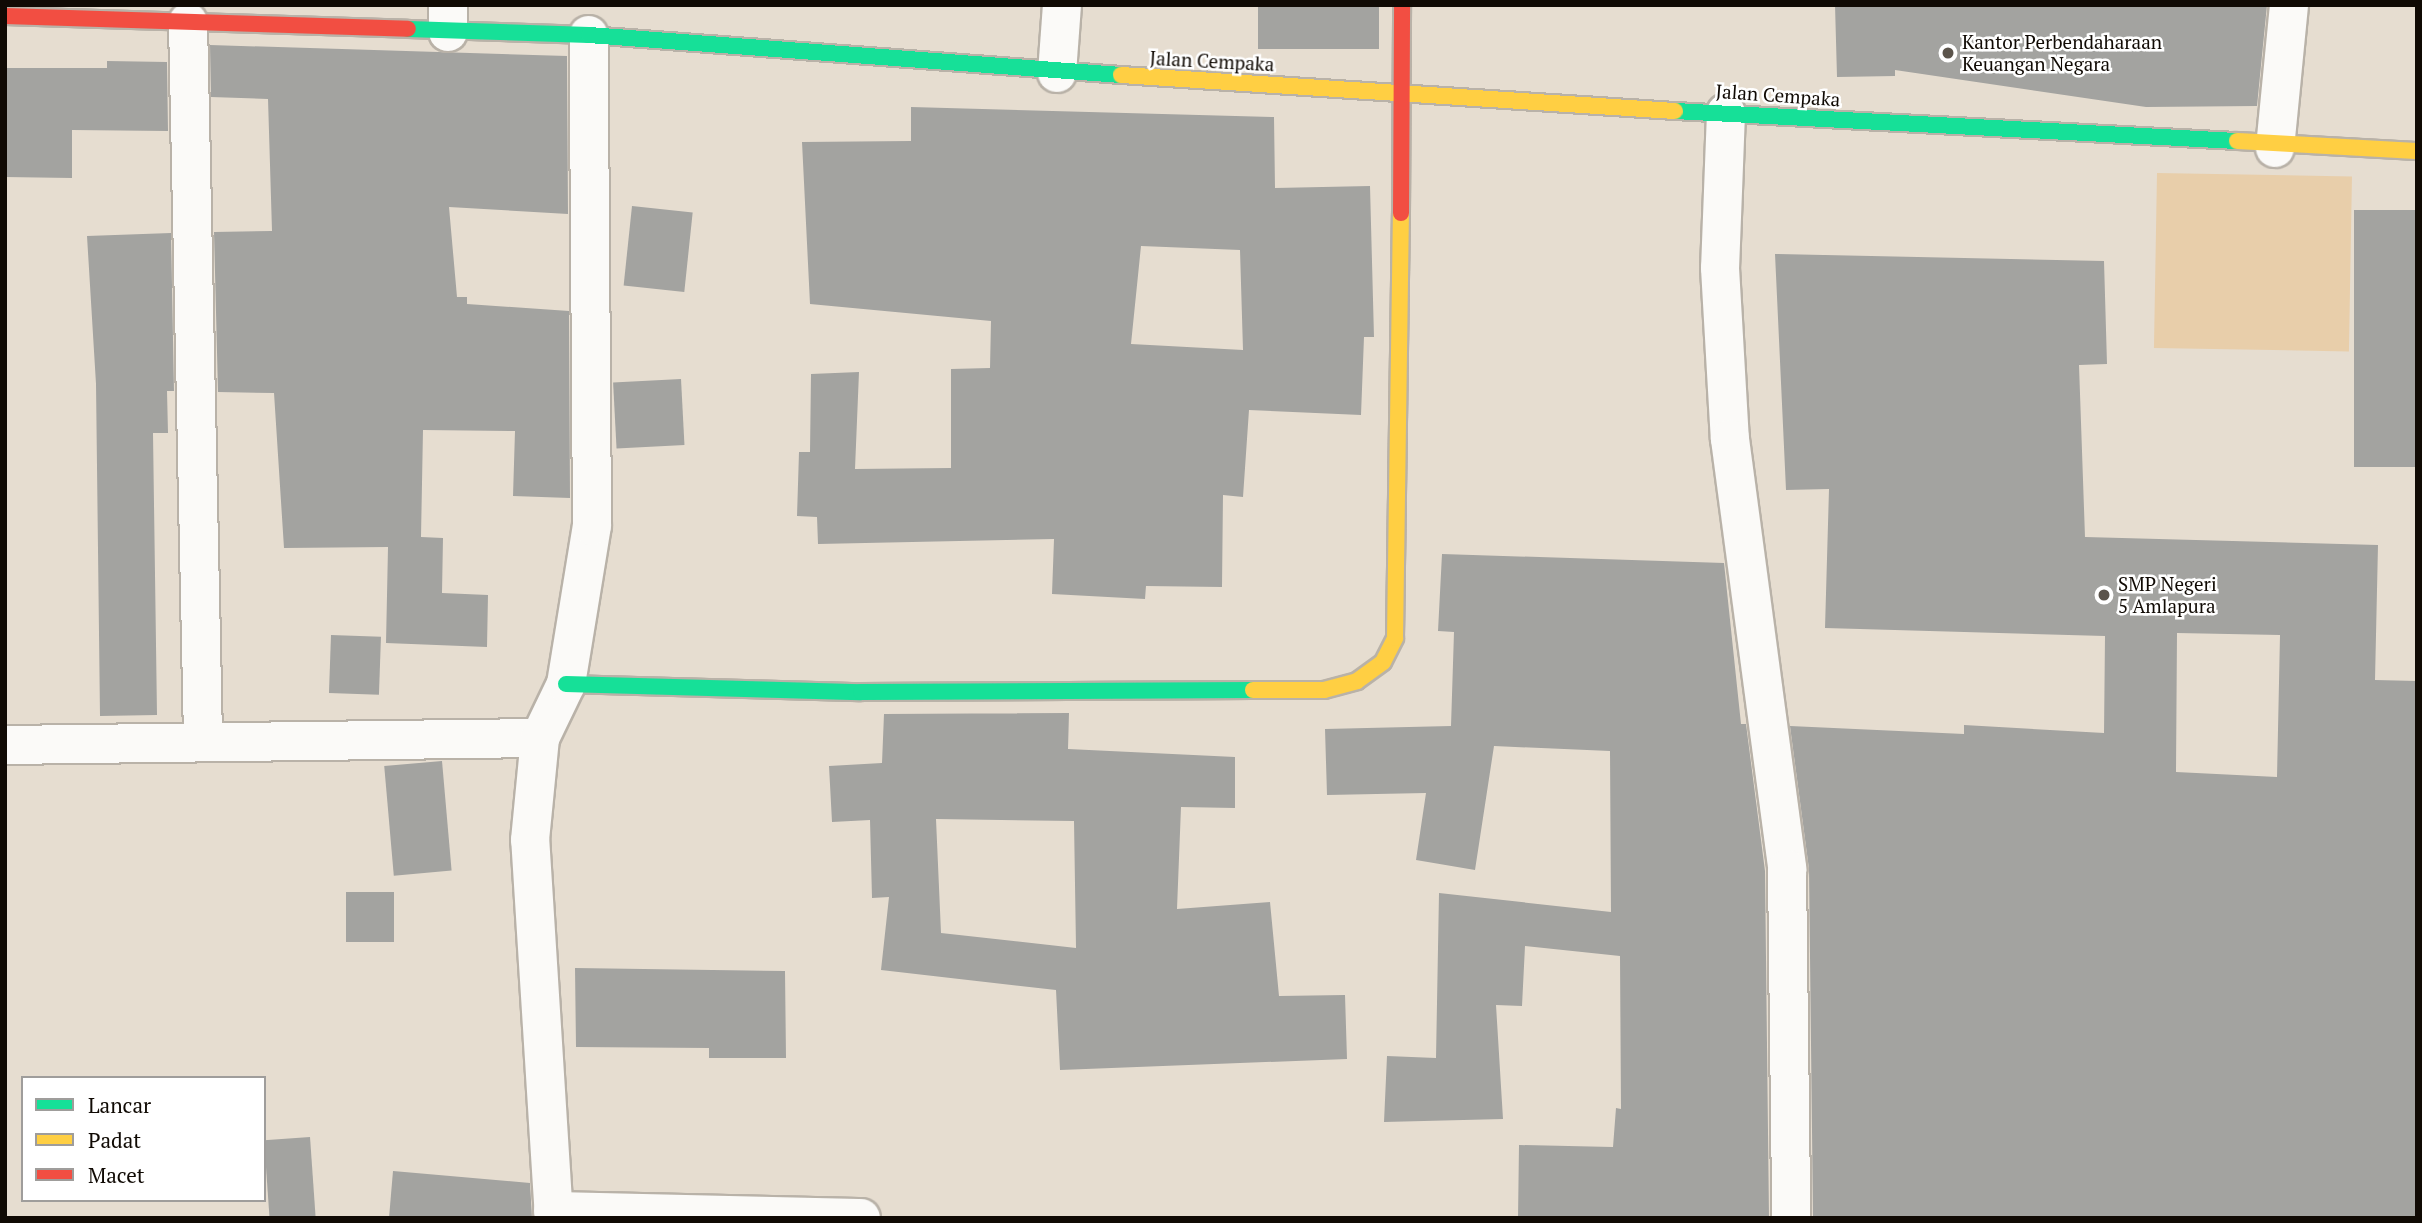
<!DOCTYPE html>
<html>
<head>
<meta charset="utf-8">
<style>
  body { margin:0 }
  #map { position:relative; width:2422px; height:1223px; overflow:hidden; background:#e6ddd0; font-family:"PT Serif",serif }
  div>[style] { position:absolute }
  .green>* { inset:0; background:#e8ceaa; transform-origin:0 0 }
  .building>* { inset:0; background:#a3a3a0; transform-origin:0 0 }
  .roads { filter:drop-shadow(2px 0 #b9b2a8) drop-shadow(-2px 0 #b9b2a8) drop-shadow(0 2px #b9b2a8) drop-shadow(0 -2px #b9b2a8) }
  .street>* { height:38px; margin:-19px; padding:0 19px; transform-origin:19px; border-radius:19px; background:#fbfaf8 }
  .fast>* { height:16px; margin:-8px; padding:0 8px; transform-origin:8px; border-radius:8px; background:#16e098 }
  .slow>* { height:16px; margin:-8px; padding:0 8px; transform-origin:8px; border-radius:8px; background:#ffcf43 }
  .jam>* { height:16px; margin:-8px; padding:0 8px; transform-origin:8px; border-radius:8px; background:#f24e42 }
  .dots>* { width:19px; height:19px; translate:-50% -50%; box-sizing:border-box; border:4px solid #fff; border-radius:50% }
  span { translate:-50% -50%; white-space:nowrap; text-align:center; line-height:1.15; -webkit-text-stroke:5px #fff; paint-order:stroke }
  .poi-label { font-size:19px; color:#100a04 }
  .left { translate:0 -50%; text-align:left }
  .street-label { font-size:19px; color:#100a04 }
  .frame { position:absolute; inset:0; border:7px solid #100a04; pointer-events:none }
  .legend { position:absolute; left:21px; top:1076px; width:245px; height:126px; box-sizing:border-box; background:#fff; border:2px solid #9f9d9b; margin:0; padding:9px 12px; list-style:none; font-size:21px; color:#100a04 }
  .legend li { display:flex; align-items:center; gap:14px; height:35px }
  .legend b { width:35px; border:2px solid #9f9d9b }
</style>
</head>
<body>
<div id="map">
  <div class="green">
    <i style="left:2157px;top:173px;width:195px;height:175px;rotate:1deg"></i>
  </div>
  <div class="building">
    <i style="left:1258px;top:5px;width:121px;height:44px"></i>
    <i style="clip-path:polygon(1835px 5px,2267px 5px,2257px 106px,2146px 107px,1895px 70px,1895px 76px,1837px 77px)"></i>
    <i style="clip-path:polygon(210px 45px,567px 56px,568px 214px,449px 207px,457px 297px,467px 297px,467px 304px,569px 311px,570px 498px,513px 496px,515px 431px,423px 430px,421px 537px,443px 538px,442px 593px,488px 595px,487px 647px,386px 643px,388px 547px,284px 548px,274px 393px,218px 392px,214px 232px,272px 231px,268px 99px,211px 97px)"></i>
    <i style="clip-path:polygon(107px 61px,167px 62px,168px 131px,72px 130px,72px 178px,5px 177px,5px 68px,107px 68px)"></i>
    <i style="clip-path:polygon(evenodd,911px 107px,1274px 117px,1275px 188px,1370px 186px,1374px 337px,1364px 337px,1361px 415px,1249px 410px,1243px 497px,1223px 495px,1222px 587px,1146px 586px,1145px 599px,1052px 594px,1054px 539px,818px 544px,817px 517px,797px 516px,799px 452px,810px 452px,811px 374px,859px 372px,855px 469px,951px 468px,951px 369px,990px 368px,991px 321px,810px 304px,802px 142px,911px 141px,911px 107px,1141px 246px,1240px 250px,1243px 350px,1131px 344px,1141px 246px)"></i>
    <i style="left:632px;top:206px;width:61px;height:80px;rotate:6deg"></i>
    <i style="left:2417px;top:210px;width:257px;height:63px;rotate:90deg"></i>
    <i style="clip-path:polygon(171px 233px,174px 391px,167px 391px,168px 433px,153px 433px,157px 715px,100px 716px,96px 384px,87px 236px)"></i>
    <i style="clip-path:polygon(evenodd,1775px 254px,2104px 261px,2107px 364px,2079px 365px,2085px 537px,2378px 545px,2375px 680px,2417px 681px,2417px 1218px,1813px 1218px,1809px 869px,1790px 726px,1964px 734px,1964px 725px,2104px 733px,2105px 636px,1825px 628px,1829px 489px,1786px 490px,1775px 254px,2177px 633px,2280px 635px,2277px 777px,2176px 772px,2177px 633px)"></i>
    <i style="left:681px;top:379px;width:66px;height:68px;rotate:87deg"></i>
    <i style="clip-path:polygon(1442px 554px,1724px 563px,1741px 724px,1746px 724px,1765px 871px,1769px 1218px,1518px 1218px,1519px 1145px,1613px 1147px,1616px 1108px,1621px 1109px,1620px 956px,1525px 946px,1522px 1006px,1496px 1005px,1503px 1119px,1384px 1122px,1387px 1056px,1436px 1058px,1439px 893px,1611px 912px,1610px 751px,1494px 746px,1475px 870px,1416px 860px,1426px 793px,1327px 795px,1325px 729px,1451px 726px,1454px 632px,1438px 631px)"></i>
    <i style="left:331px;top:635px;width:50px;height:58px;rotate:2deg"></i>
    <i style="clip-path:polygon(evenodd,1069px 713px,1068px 749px,1235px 757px,1235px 808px,1181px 807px,1177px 909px,1270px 902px,1279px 996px,1345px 995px,1347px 1059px,1060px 1070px,1056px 990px,881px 970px,889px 897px,872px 898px,870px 820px,832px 822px,829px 766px,882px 763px,884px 714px,1069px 713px,936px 819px,1074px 821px,1076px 948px,941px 933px,936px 819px)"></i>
    <i style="left:442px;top:761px;width:110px;height:58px;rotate:85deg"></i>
    <i style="left:346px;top:892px;width:48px;height:50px"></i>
    <i style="clip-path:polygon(575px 968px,785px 971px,786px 1058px,709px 1058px,709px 1048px,576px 1047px)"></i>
    <i style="left:310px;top:1137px;width:81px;height:46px;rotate:86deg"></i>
    <i style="clip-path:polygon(393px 1171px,530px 1183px,532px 1218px,389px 1218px)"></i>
  </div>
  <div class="roads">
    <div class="street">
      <i style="left:448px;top:5px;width:27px;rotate:90deg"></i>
      <i style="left:188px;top:22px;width:719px;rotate:88.8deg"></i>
      <i style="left:1057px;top:73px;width:68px;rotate:-85.8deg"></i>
      <i style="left:1726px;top:113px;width:155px;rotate:92.2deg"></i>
      <i style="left:1720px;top:268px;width:171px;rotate:86.7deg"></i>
      <i style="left:1730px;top:439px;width:434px;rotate:82.4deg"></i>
      <i style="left:1787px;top:869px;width:349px;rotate:89.3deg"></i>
      <i style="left:2275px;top:148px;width:144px;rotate:-84.4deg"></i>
      <i style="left:5px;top:745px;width:535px;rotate:-0.75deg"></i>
      <i style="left:553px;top:1211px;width:308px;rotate:1.3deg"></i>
      <i style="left:554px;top:1218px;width:379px;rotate:-93.6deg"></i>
      <i style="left:530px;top:840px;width:102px;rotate:-84.4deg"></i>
      <i style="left:540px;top:738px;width:60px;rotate:-64.3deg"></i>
      <i style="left:566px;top:684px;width:160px;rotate:-80.7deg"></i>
      <i style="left:592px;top:526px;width:491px;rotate:-90.4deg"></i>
    </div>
    <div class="fast">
      <i style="left:408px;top:29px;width:181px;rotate:1.9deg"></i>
      <i style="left:589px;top:35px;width:534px;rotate:4.3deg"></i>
      <i style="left:1675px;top:111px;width:563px;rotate:3.06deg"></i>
      <i style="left:566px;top:684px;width:295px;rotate:1.6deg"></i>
      <i style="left:861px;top:692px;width:392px;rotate:-0.3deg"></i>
    </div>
    <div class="slow">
      <i style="left:1121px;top:75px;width:555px;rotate:3.72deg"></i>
      <i style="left:2237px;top:141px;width:180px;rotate:3.2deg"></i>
      <i style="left:1253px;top:690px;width:71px"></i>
      <i style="left:1324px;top:690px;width:34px;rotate:-15deg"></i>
      <i style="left:1357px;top:681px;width:32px;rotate:-36deg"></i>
      <i style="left:1383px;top:662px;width:27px;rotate:-63deg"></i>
      <i style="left:1395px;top:638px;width:425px;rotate:-89.2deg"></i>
    </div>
    <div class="jam">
      <i style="left:5px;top:16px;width:403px;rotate:1.8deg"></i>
      <i style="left:1401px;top:213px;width:208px;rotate:-89.7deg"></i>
    </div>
  </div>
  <div class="dots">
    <i style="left:1948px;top:53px;background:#5b544b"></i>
    <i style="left:2104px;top:595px;background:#5b544b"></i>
  </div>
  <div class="poi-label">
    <span class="left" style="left:1962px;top:53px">Kantor Perbendaharaan<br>Keuangan Negara</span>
    <span class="left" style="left:2118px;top:595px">SMP Negeri<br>5 Amlapura</span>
  </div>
  <div class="street-label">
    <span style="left:1212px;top:61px;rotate:3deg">Jalan Cempaka</span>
    <span style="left:1778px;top:95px;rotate:4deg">Jalan Cempaka</span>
  </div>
  <div class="frame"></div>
  <ul class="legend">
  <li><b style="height:9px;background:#16e098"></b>Lancar</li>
  <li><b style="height:9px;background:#ffcf43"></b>Padat</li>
  <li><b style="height:9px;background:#f24e42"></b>Macet</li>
  </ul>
</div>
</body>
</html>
